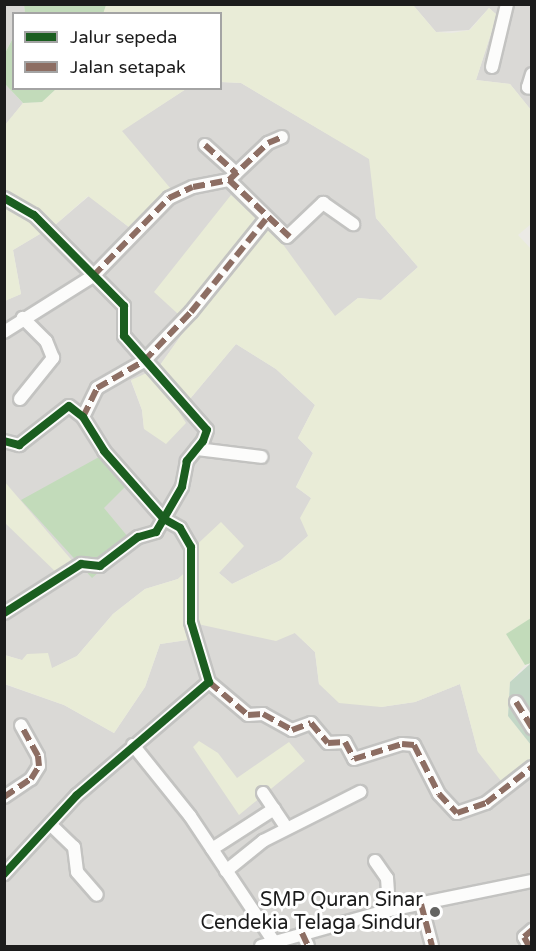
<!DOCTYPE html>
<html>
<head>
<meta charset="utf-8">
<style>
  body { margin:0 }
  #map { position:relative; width:536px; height:951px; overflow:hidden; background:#ebeae5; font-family:"Varela Round",sans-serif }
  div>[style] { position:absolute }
  .residential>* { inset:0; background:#dad9d6 }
  .farmland>* { inset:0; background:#e9ecd7 }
  .forest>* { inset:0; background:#c2dbba }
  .cemetery>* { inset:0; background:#c3d7c6 }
  .roads { filter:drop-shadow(2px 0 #c3c3c1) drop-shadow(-2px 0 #c3c3c1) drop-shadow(0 2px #c3c3c1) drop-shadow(0 -2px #c3c3c1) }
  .minor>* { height:12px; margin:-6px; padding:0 6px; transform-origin:6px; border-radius:6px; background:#fcfcfb }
  .quiet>* { height:6px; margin-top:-3px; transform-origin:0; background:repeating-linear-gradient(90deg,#8d6e63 0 12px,transparent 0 18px) }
  .cycleway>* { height:8px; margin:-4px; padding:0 4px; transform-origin:4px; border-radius:4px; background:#1b5e20 }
  .dots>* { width:16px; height:16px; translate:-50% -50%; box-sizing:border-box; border:3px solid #fff; border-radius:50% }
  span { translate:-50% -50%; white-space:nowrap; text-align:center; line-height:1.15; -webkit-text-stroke:6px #fff; paint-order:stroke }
  .poi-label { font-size:20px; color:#1c1c1c }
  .right { translate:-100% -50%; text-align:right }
  .frame { position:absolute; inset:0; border:6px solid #1c1c1c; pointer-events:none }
  .legend { position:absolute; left:12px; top:12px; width:210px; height:78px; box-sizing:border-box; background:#fff; border:2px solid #a4a4a4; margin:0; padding:8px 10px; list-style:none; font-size:18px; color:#1c1c1c }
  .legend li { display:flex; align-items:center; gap:12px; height:30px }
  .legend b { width:30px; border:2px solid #a4a4a4 }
</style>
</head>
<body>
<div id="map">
  <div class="residential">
    <i style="clip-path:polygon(5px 5px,24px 5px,25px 13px,14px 14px,13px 38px,5px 53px)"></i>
    <i style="clip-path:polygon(413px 5px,531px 5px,531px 110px,510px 84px,476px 80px,497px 15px,489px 8px,469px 30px,436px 32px)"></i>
    <i style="clip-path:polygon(221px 82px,241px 83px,370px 159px,376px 218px,418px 267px,381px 300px,358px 298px,335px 317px,322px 299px,190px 324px,158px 368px,131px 381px,142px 410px,144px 429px,179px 412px,236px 344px,276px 369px,315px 405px,298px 438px,313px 453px,296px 487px,311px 498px,308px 536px,281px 560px,232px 584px,219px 573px,190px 568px,178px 579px,145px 589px,113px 614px,77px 656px,51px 669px,5px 655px,4px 301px,21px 294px,13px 250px,55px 225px,89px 196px,134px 231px,121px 131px,186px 89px,220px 88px)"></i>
    <i style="clip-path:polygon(5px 84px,23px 103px,5px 126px)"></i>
    <i style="clip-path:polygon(192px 623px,295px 633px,315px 652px,319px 684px,381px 707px,415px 702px,460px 684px,478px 752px,531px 768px,531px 946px,5px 946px,4px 684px,64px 705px,114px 733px,145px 687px,160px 644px,194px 639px)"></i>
  </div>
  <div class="farmland">
    <i style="clip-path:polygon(106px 5px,413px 5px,436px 32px,452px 33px,470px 30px,489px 8px,497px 15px,476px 80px,510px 84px,531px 110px,531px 224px,518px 235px,532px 250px,532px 618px,506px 634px,525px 665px,510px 682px,508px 716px,531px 745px,531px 768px,509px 791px,478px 752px,460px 684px,415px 702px,381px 707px,339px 703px,319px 684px,315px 652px,295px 633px,276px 641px,193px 623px,194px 639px,160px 644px,145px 687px,114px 733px,64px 705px,5px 684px,4px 655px,22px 660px,27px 654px,48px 653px,52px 668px,77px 656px,113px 614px,145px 589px,178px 579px,190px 568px,190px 551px,221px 522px,244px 546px,219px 573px,232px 584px,281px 560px,308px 536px,300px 518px,311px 498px,296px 487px,313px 453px,298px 438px,315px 405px,276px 369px,236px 344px,179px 412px,186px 423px,166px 444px,144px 429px,142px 410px,131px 380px,158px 368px,189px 324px,154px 292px,231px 195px,282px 243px,335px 316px,358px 298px,381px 300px,418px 267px,376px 218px,369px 159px,241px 83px,221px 82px,220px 14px,103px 13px)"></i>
    <i style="clip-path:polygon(56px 89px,186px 89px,122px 131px,171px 189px,134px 231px,88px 196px,55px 225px,13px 250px,21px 294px,5px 301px,4px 126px,23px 103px,42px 102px)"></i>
    <i style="clip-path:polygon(4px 481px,75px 564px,60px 576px,5px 523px)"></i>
    <i style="clip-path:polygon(199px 741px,218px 753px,237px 778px,289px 742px,305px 761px,239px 815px,193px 747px)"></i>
  </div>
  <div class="forest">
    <i style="clip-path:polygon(24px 5px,24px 4px,106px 5px,103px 14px,25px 13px)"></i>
    <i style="clip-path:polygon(13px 38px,14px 88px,56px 89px,42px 102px,23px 103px,5px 84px,5px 53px)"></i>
    <i style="clip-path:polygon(99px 457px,127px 485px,104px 508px,133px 543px,92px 578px,21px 500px)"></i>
    <i style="clip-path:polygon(531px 618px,531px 663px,525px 665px,506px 634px)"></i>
  </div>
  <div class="cemetery">
    <i style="clip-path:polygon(531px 663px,531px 745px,508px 716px,510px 682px)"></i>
  </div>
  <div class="roads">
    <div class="minor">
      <i style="left:492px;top:67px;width:65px;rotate:-76.6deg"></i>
      <i style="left:532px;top:74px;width:14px;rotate:107deg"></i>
      <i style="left:528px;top:87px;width:4px;rotate:14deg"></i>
      <i style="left:205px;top:145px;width:42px;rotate:42.1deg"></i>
      <i style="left:229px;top:180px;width:81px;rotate:44.5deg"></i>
      <i style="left:287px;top:237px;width:50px;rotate:-43.4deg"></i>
      <i style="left:323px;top:203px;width:37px;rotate:35deg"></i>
      <i style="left:4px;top:198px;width:34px;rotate:30deg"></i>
      <i style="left:34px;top:215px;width:128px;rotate:45.3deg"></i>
      <i style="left:124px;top:306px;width:30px;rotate:90deg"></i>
      <i style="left:124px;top:336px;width:125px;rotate:48.6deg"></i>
      <i style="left:207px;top:430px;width:12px;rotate:110deg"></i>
      <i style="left:203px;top:441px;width:26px;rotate:129deg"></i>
      <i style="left:187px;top:461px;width:26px;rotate:101deg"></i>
      <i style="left:182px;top:487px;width:52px;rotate:120deg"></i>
      <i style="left:156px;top:532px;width:19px;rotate:164deg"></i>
      <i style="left:138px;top:537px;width:48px;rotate:142.7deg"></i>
      <i style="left:100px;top:566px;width:19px;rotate:-174deg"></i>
      <i style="left:81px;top:564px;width:91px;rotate:147.5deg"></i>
      <i style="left:4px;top:332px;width:105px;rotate:-32.2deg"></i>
      <i style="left:93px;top:276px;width:109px;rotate:-45.7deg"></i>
      <i style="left:169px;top:198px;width:26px;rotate:-25deg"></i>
      <i style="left:193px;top:187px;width:37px;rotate:-11deg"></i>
      <i style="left:229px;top:180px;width:54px;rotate:-43.5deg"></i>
      <i style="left:268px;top:143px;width:15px;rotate:-23deg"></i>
      <i style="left:20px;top:399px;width:53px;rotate:-51.2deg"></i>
      <i style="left:53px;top:358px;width:18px;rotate:-112deg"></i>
      <i style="left:46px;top:341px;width:33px;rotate:-135deg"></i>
      <i style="left:83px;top:417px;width:32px;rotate:-64deg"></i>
      <i style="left:97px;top:388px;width:54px;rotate:-29.9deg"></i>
      <i style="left:144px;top:361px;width:68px;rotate:-46.2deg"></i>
      <i style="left:191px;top:312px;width:119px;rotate:-51.1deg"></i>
      <i style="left:4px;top:441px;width:16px;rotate:15deg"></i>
      <i style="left:19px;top:445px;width:63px;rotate:-38deg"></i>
      <i style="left:69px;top:406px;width:18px;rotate:38deg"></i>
      <i style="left:83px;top:417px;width:40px;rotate:58deg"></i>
      <i style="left:104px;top:451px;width:91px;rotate:48.6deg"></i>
      <i style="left:164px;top:519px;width:18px;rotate:29deg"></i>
      <i style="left:180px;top:528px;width:22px;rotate:60deg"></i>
      <i style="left:191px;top:547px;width:75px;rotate:90deg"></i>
      <i style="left:191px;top:622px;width:63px;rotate:73.3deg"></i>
      <i style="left:209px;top:682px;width:174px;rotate:139.4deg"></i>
      <i style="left:77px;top:795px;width:108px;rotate:132.7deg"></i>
      <i style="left:197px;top:449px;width:65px;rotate:7deg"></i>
      <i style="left:209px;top:682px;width:51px;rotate:40.2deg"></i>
      <i style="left:248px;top:715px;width:15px;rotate:-4deg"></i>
      <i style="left:263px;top:714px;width:33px;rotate:29deg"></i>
      <i style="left:292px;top:730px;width:20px;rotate:-20deg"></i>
      <i style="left:311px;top:723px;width:26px;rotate:50deg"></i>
      <i style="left:328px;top:743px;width:17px;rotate:-3deg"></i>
      <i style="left:345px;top:742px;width:19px;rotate:62deg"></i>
      <i style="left:354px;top:759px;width:50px;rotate:-17.4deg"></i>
      <i style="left:402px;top:744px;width:12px;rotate:5deg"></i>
      <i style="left:414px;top:745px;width:55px;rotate:63deg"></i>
      <i style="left:439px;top:794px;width:26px;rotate:47deg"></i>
      <i style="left:457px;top:813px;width:31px;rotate:-19deg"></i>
      <i style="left:486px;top:803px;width:58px;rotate:-38deg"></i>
      <i style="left:516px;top:702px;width:31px;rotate:58deg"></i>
      <i style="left:133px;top:745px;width:91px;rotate:51.2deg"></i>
      <i style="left:190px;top:816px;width:151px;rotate:56.3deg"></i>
      <i style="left:263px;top:793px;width:37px;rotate:56deg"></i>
      <i style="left:4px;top:797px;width:32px;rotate:-34deg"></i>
      <i style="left:31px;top:779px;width:15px;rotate:-58deg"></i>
      <i style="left:39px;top:766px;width:10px;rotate:-96deg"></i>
      <i style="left:38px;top:756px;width:35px;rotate:-119deg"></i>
      <i style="left:51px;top:825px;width:32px;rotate:44deg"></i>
      <i style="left:74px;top:847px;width:25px;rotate:83deg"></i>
      <i style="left:77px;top:872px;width:30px;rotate:49deg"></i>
      <i style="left:212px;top:849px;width:74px;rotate:-32.8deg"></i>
      <i style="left:375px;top:861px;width:21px;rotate:55deg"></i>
      <i style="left:387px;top:878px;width:32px;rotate:86deg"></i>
      <i style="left:226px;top:871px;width:48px;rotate:-39deg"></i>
      <i style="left:263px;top:841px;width:109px;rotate:-26.8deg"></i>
      <i style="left:421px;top:904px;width:43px;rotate:75.3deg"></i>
      <i style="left:302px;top:933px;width:14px;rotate:65deg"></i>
      <i style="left:261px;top:946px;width:133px;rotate:-15.7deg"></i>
      <i style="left:389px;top:910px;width:146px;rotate:-11.5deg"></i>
      <i style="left:529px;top:946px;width:10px;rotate:-119deg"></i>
      <i style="left:524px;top:937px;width:11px;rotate:-41deg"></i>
    </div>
  </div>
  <div class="quiet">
    <i style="left:205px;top:145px;width:42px;rotate:42.1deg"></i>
    <i style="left:229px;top:180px;width:83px;rotate:43.1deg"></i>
    <i style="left:93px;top:276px;width:109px;rotate:-45.7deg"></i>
    <i style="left:169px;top:198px;width:26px;rotate:-25deg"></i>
    <i style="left:193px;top:187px;width:37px;rotate:-11deg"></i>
    <i style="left:229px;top:180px;width:54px;rotate:-43.5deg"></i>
    <i style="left:268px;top:143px;width:15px;rotate:-23deg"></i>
    <i style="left:83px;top:417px;width:32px;rotate:-64deg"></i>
    <i style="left:97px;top:388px;width:54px;rotate:-29.9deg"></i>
    <i style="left:144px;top:361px;width:68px;rotate:-46.2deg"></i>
    <i style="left:191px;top:312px;width:119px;rotate:-51.1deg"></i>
    <i style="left:209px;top:682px;width:51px;rotate:40.2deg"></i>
    <i style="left:248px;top:715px;width:15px;rotate:-4deg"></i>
    <i style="left:263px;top:714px;width:33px;rotate:29deg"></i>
    <i style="left:292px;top:730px;width:20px;rotate:-20deg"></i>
    <i style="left:311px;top:723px;width:26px;rotate:50deg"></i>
    <i style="left:328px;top:743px;width:17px;rotate:-3deg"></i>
    <i style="left:345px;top:742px;width:19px;rotate:62deg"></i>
    <i style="left:354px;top:759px;width:50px;rotate:-17.4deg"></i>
    <i style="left:402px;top:744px;width:12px;rotate:5deg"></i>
    <i style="left:414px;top:745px;width:55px;rotate:63deg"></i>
    <i style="left:439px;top:794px;width:26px;rotate:47deg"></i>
    <i style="left:457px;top:813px;width:31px;rotate:-19deg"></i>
    <i style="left:486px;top:803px;width:58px;rotate:-38deg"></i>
    <i style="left:516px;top:702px;width:31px;rotate:58deg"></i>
    <i style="left:4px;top:797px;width:32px;rotate:-34deg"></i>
    <i style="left:31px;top:779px;width:15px;rotate:-58deg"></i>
    <i style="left:39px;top:766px;width:10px;rotate:-96deg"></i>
    <i style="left:38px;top:756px;width:35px;rotate:-119deg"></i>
    <i style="left:421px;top:904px;width:43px;rotate:75.3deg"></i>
    <i style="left:302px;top:933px;width:14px;rotate:65deg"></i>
    <i style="left:529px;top:946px;width:10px;rotate:-119deg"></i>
    <i style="left:524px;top:937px;width:11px;rotate:-41deg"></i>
  </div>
  <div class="cycleway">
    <i style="left:4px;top:198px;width:34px;rotate:30deg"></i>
    <i style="left:34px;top:215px;width:128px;rotate:45.3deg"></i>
    <i style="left:124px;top:306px;width:30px;rotate:90deg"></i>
    <i style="left:124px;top:336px;width:125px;rotate:48.6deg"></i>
    <i style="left:207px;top:430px;width:12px;rotate:110deg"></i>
    <i style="left:203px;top:441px;width:26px;rotate:129deg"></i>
    <i style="left:187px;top:461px;width:26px;rotate:101deg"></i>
    <i style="left:182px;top:487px;width:52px;rotate:120deg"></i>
    <i style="left:156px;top:532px;width:19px;rotate:164deg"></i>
    <i style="left:138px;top:537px;width:48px;rotate:142.7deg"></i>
    <i style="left:100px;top:566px;width:19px;rotate:-174deg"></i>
    <i style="left:81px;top:564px;width:91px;rotate:147.5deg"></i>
    <i style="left:4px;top:441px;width:16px;rotate:15deg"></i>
    <i style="left:19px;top:445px;width:63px;rotate:-38deg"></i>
    <i style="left:69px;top:406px;width:18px;rotate:38deg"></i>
    <i style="left:83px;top:417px;width:40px;rotate:58deg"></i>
    <i style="left:104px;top:451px;width:91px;rotate:48.6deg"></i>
    <i style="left:164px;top:519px;width:18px;rotate:29deg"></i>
    <i style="left:180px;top:528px;width:22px;rotate:60deg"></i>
    <i style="left:191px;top:547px;width:75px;rotate:90deg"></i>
    <i style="left:191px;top:622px;width:63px;rotate:73.3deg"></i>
    <i style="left:209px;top:682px;width:174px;rotate:139.4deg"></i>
    <i style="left:77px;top:795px;width:108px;rotate:132.7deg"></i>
  </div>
  <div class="dots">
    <i style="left:435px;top:912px;background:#646462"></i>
  </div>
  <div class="poi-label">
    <span class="right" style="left:423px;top:912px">SMP Quran Sinar<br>Cendekia Telaga Sindur</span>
  </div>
  <div class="frame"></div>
  <ul class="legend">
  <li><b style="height:8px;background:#1b5e20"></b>Jalur sepeda</li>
  <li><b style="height:8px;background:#8d6e63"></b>Jalan setapak</li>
  </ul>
</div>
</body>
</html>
